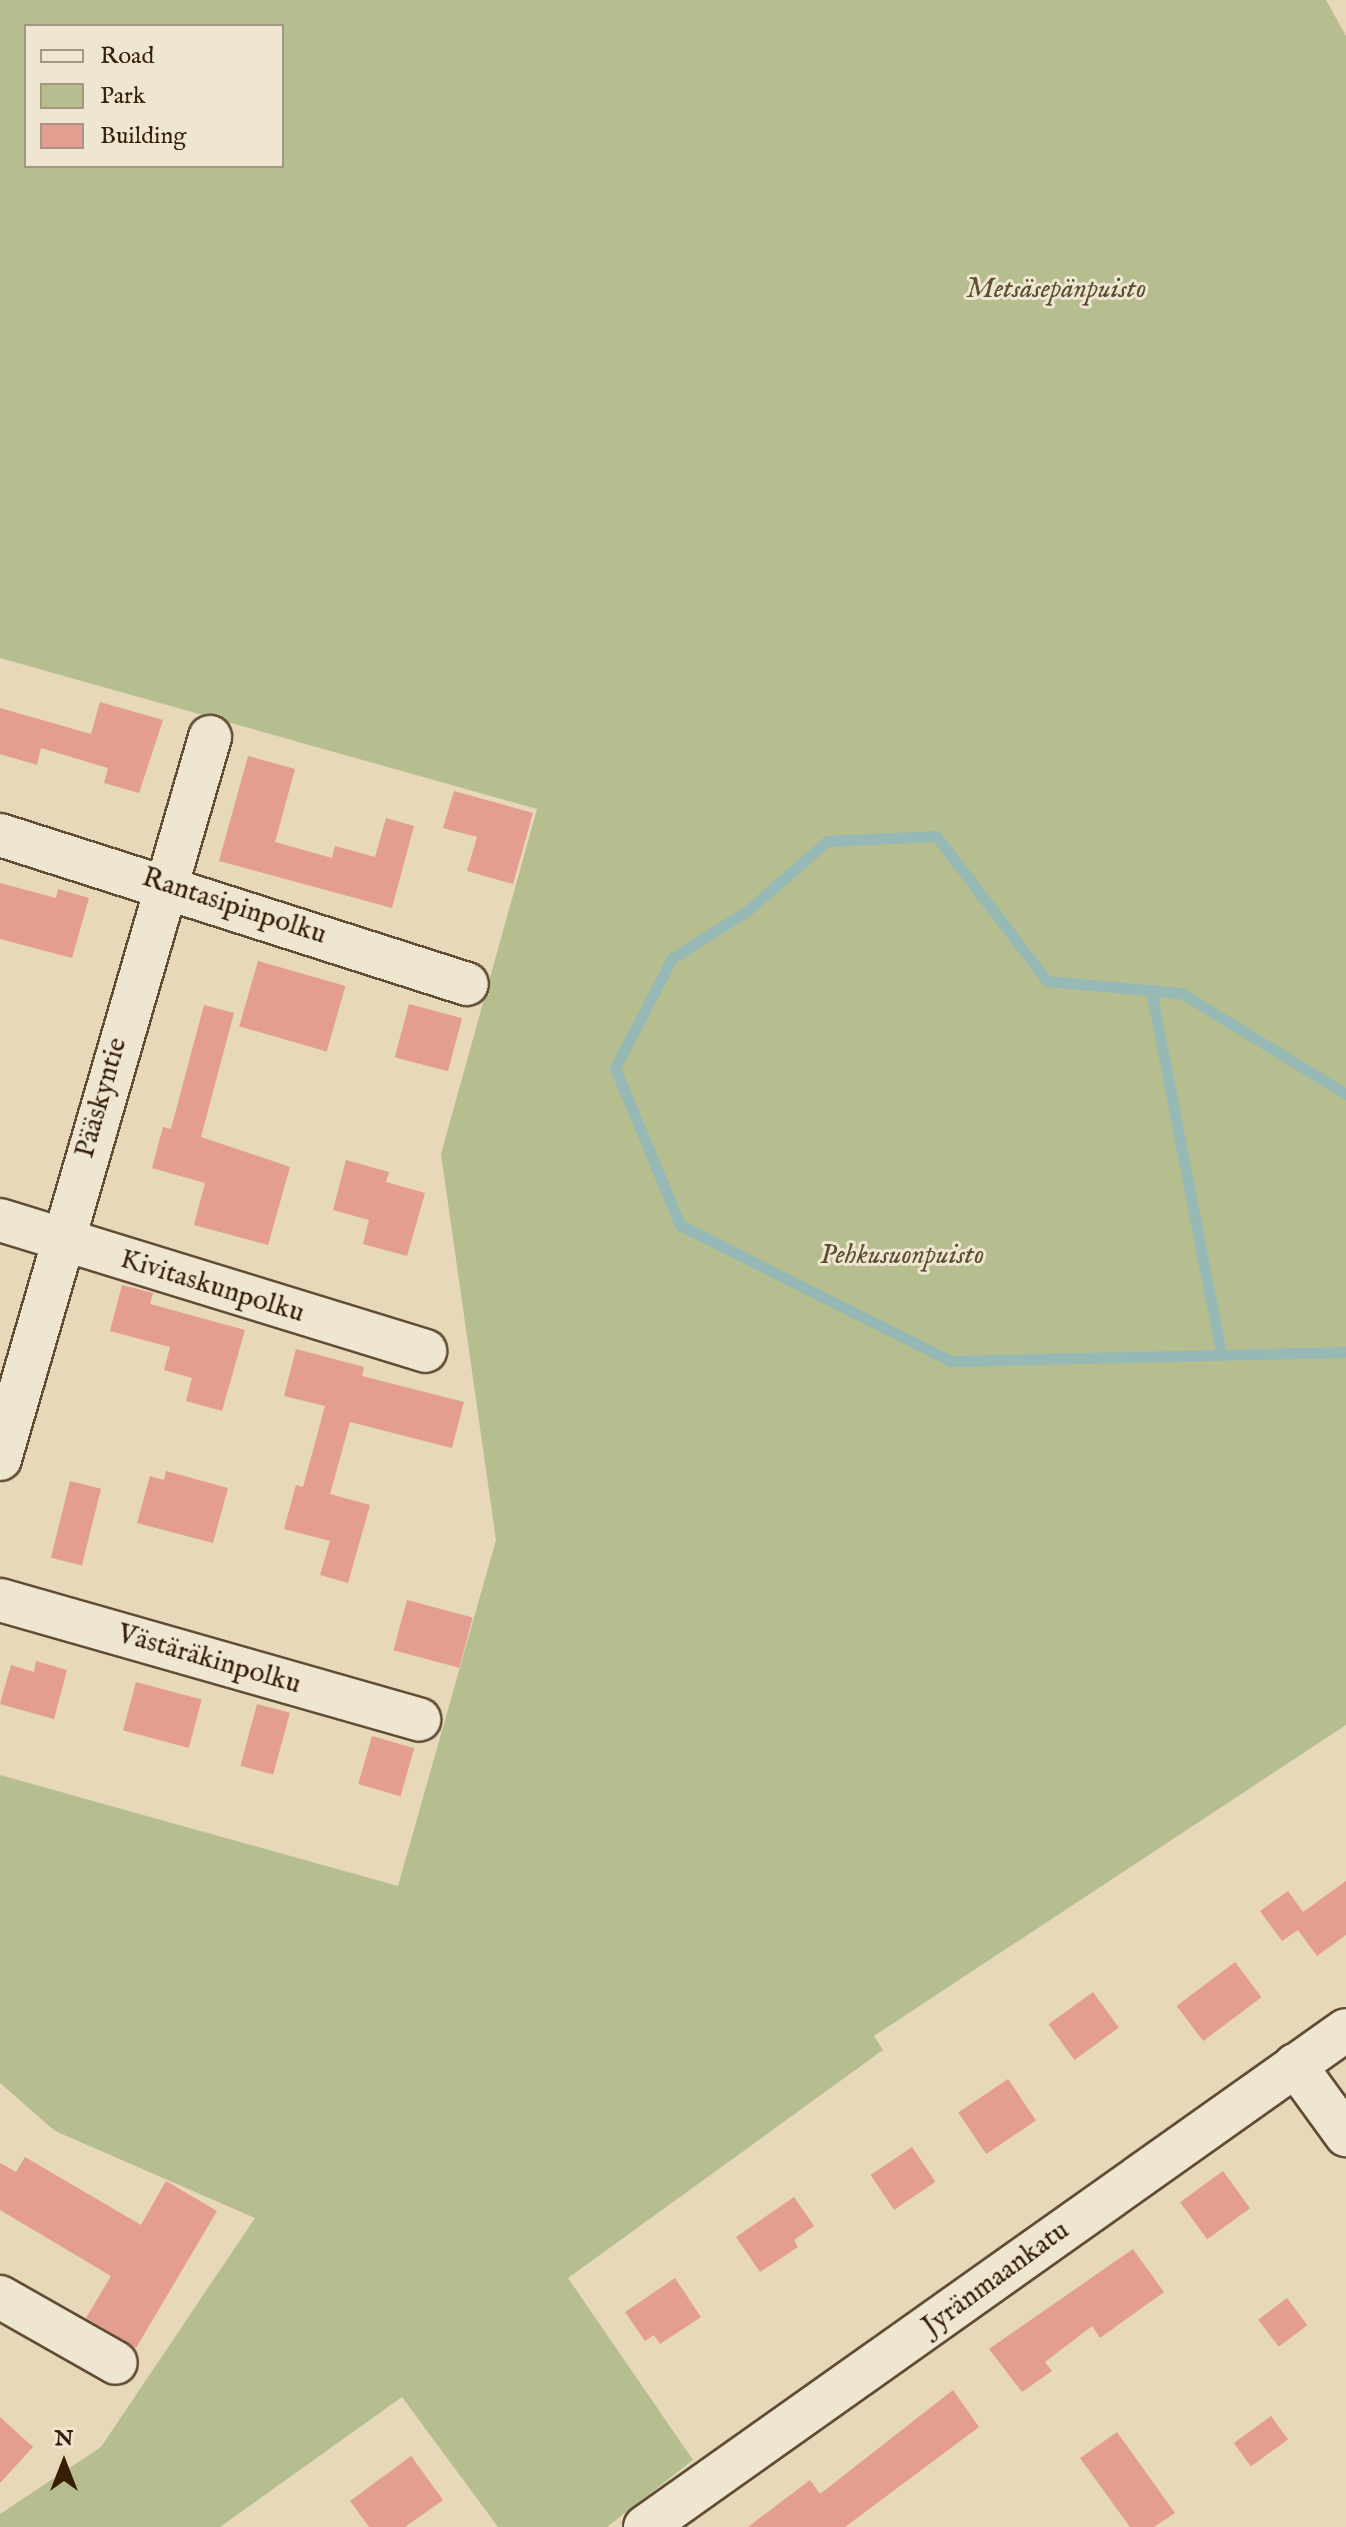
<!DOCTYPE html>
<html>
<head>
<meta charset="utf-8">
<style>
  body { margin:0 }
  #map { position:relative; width:1346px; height:2527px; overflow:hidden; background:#e6d8b9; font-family:"IM FELL English",serif }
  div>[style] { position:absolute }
  .green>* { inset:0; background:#b6be8f }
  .stream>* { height:11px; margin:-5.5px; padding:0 5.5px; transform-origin:5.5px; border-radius:5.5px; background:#97b9b5 }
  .building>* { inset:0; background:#e39d91; transform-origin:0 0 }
  .roads { filter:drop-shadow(2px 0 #624c34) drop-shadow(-2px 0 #624c34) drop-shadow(0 2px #624c34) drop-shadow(0 -2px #624c34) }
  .street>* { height:42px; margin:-21px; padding:0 21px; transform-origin:21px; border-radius:21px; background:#efe6d2 }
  span { translate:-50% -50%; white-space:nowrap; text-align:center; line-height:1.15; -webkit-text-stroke:6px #efe6d2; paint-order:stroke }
  .park-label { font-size:28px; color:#5c4e30; font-style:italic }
  .street-label { font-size:28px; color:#361e07 }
  .legend { position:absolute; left:24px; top:24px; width:260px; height:144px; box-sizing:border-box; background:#efe6d2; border:2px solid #a59681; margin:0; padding:10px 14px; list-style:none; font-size:24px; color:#361e07 }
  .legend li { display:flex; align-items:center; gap:16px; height:40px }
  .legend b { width:40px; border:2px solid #a59681 }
  .north { position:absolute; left:24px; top:2423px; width:80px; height:80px; -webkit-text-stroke:6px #efe6d2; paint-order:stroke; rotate:0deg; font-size:22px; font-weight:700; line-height:32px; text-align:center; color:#361e07 }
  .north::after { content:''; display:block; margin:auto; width:28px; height:36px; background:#361e07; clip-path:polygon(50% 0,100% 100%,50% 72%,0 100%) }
</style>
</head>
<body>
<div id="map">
  <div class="green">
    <i style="clip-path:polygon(evenodd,0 0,1326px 0,1346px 36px,1346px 1725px,874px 2036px,883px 2050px,568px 2278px,693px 2460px,607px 2527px,498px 2527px,402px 2397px,220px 2527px,0 2527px,0 2514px,101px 2447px,255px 2218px,55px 2131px,0 2083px,0 1775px,398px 1886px,496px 1540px,441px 1154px,537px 809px,0 658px,0 0,26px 26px,282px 26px,282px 166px,26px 166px,26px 26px)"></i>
  </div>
  <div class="stream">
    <i style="left:1151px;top:990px;width:371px;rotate:79.1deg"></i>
    <i style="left:1346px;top:1094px;width:193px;rotate:-148.5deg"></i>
    <i style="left:1181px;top:993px;width:135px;rotate:-174.9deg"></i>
    <i style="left:1047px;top:981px;width:183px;rotate:-127.4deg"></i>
    <i style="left:936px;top:836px;width:109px;rotate:177.4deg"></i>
    <i style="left:827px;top:841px;width:106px;rotate:138.8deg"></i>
    <i style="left:747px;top:911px;width:89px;rotate:147.9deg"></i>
    <i style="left:672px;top:958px;width:124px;rotate:117.4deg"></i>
    <i style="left:615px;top:1068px;width:170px;rotate:67.5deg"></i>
    <i style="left:680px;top:1225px;width:302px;rotate:26.7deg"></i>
    <i style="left:950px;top:1361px;width:396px;rotate:-1.3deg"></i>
  </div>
  <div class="building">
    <i style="clip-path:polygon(100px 702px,163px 720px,139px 793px,104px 783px,108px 768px,41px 748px,37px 765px,0 754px,0 708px,91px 734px)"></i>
    <i style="clip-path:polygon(248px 756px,295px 769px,275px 842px,332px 858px,335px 846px,375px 857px,386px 818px,414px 826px,392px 908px,219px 861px)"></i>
    <i style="clip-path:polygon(454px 791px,533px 813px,513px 884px,467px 871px,477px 837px,443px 828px)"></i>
    <i style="clip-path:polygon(0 883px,56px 898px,58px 889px,89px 898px,72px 958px,0 939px)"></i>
    <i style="left:258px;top:961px;width:91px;height:68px;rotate:16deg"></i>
    <i style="left:409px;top:1004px;width:55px;height:55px;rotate:15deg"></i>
    <i style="clip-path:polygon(204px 1005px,234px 1013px,201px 1137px,290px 1167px,268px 1245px,194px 1225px,205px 1183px,152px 1168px,163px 1127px,171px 1129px)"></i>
    <i style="clip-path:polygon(346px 1160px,389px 1172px,386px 1182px,425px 1193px,407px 1256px,363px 1244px,369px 1220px,333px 1210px)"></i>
    <i style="clip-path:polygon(122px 1285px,153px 1293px,150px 1304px,245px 1330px,222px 1411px,186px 1401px,192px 1378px,164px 1370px,170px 1347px,110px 1331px)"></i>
    <i style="clip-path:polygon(296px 1349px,364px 1367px,362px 1376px,464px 1402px,452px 1448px,350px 1422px,330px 1494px,370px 1505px,348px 1583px,320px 1575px,330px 1541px,284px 1529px,296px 1485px,303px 1487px,325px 1406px,284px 1396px)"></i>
    <i style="clip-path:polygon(166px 1471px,228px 1488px,213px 1543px,137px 1523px,150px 1476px,164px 1480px)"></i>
    <i style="left:70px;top:1481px;width:32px;height:79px;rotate:14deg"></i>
    <i style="left:407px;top:1600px;width:68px;height:52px;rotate:15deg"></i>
    <i style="clip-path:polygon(36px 1661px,67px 1670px,54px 1719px,0 1704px,11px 1665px,34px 1672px)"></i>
    <i style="left:136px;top:1682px;width:68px;height:50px;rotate:15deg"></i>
    <i style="left:257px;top:1704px;width:34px;height:64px;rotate:15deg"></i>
    <i style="left:372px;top:1736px;width:44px;height:50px;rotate:16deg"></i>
    <i style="clip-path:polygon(1346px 1881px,1346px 1935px,1317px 1956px,1298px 1930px,1282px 1941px,1260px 1911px,1288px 1891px,1303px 1912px)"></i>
    <i style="left:1235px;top:1962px;width:44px;height:73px;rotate:53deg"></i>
    <i style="left:1093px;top:1992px;width:44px;height:55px;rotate:54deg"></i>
    <i style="left:1008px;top:2079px;width:50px;height:60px;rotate:56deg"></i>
    <i style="left:912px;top:2147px;width:42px;height:50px;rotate:56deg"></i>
    <i style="clip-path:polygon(25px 2157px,141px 2225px,166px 2181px,217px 2211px,136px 2348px,86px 2318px,111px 2276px,0 2210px,0 2163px,16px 2172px)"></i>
    <i style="left:1223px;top:2171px;width:46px;height:53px;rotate:54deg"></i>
    <i style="clip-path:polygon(794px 2197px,814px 2226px,794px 2240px,798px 2247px,760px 2272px,736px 2237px)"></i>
    <i style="clip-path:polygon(1133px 2249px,1164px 2292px,1100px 2338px,1092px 2326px,1045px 2362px,1052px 2371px,1022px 2392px,989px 2349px)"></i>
    <i style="clip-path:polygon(675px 2278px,701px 2317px,660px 2344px,654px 2335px,645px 2341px,625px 2312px)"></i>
    <i style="left:1287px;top:2298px;width:34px;height:36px;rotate:53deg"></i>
    <i style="clip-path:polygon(953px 2390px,979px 2427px,845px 2527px,748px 2527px,810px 2480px,820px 2494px)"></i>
    <i style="left:1271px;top:2416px;width:29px;height:46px;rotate:54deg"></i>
    <i style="clip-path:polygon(0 2417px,33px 2447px,0 2483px)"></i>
    <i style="clip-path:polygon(1117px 2432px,1175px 2513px,1154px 2527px,1130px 2527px,1080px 2458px)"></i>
    <i style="clip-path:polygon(411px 2456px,443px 2500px,405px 2527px,369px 2527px,350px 2501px)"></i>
  </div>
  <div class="roads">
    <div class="street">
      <i style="left:0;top:835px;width:490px;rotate:17.7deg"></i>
      <i style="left:0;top:1220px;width:445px;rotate:17.1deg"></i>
      <i style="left:0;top:1459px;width:752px;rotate:-73.78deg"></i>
      <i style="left:0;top:1600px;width:436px;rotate:15.9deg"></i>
      <i style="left:1295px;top:2065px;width:87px;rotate:53.9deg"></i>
      <i style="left:0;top:2297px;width:133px;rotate:29.6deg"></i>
      <i style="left:645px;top:2527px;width:859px;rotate:-35.34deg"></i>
    </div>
  </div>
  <div class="park-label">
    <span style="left:1056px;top:290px">Metsäsepänpuisto</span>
    <span style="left:902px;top:1256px">Pehkusuonpuisto</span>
  </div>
  <div class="street-label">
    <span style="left:234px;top:907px;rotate:18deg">Rantasipinpolku</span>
    <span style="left:102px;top:1098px;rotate:-74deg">Pääskyntie</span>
    <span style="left:212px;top:1287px;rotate:17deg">Kivitaskunpolku</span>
    <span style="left:209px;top:1660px;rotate:16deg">Västäräkinpolku</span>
    <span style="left:996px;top:2279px;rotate:-36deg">Jyränmaankatu</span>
  </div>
  <ul class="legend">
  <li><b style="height:10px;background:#efe6d2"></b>Road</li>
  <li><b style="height:22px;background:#b6be8f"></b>Park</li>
  <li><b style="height:22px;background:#e39d91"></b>Building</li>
  </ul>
  <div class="north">N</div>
</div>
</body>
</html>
